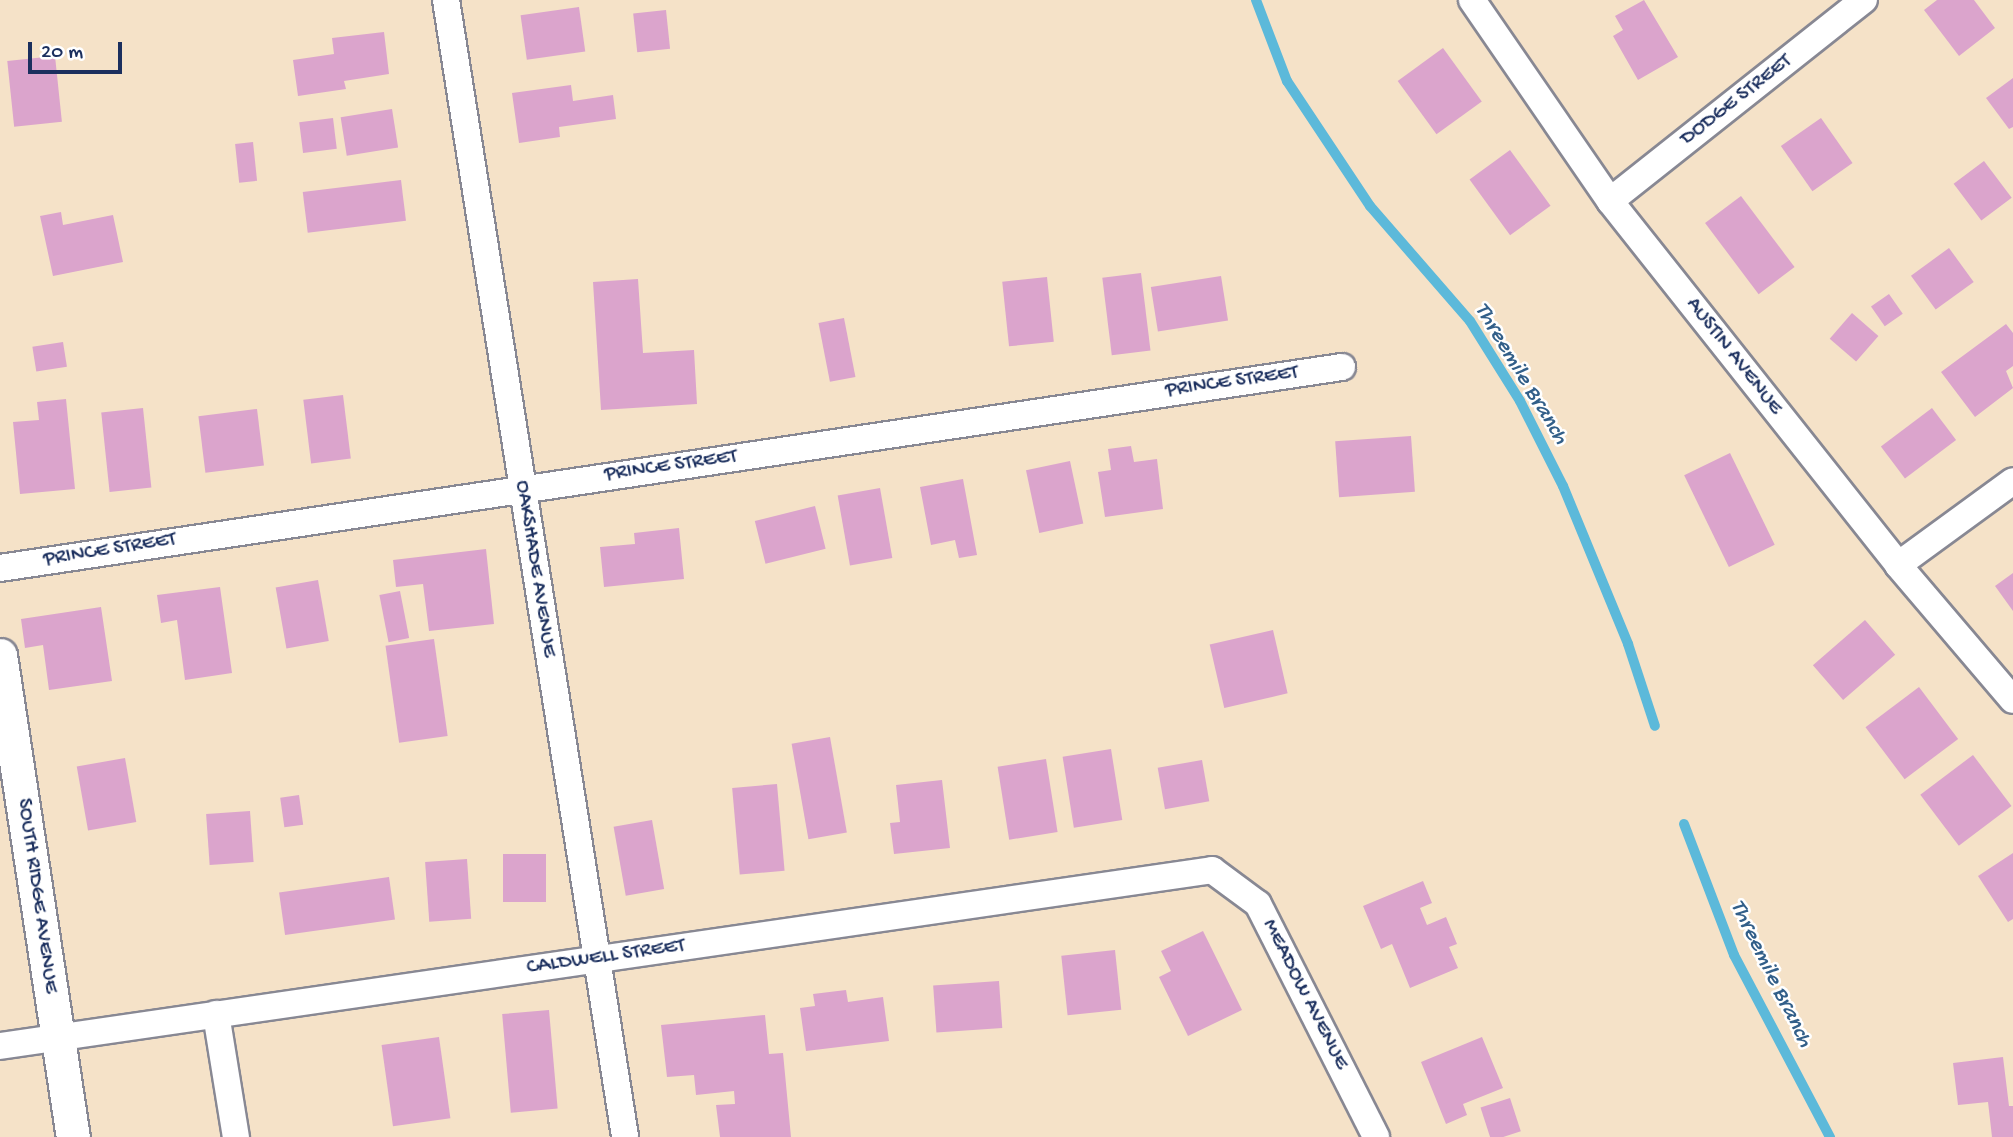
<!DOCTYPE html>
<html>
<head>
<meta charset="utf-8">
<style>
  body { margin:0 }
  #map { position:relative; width:2013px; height:1137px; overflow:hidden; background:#f5e2c8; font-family:"Gochi Hand",sans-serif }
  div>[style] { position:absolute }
  .stream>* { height:10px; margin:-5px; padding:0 5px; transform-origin:5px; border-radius:5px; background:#5cb9da }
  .building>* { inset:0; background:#dba4cc; transform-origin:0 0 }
  .roads { filter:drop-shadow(2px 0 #888893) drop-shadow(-2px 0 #888893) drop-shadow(0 2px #888893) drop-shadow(0 -2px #888893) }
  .minor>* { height:26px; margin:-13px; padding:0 13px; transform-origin:13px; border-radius:13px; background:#fff }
  .tertiary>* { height:33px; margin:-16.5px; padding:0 16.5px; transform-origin:16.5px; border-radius:16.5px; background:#fff }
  span { translate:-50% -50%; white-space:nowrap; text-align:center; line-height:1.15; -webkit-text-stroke:5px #fff; paint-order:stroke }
  .street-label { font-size:21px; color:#1b2f5e }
  .water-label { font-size:23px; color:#325f89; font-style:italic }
  .scale { position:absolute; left:28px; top:42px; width:94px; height:32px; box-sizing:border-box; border:4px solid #1b2f5e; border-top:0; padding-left:9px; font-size:21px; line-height:24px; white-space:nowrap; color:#1b2f5e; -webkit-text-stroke:5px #fff; paint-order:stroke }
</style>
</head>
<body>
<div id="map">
  <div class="stream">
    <i style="left:1256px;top:0;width:87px;rotate:69.1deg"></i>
    <i style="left:1287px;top:81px;width:150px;rotate:56.4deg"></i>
    <i style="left:1370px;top:206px;width:152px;rotate:49deg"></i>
    <i style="left:1470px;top:321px;width:94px;rotate:58deg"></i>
    <i style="left:1520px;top:401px;width:95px;rotate:63.2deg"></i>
    <i style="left:1563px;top:486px;width:171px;rotate:67.6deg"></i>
    <i style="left:1628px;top:644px;width:86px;rotate:71.8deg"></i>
    <i style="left:1684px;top:824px;width:140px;rotate:69.1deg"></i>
    <i style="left:1734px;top:955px;width:206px;rotate:62.2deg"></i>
  </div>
  <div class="building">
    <i style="clip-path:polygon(1644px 0,1678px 57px,1638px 80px,1613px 36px,1623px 30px,1615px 16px)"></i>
    <i style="clip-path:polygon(1937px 0,1974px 0,1995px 28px,1959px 56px,1924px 10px)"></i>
    <i style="left:579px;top:7px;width:45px;height:59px;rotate:82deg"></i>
    <i style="left:666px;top:10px;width:39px;height:33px;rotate:84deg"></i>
    <i style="clip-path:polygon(384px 32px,389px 74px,344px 81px,346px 89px,298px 96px,293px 60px,334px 54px,332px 38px)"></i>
    <i style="left:1443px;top:48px;width:66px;height:56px;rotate:54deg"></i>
    <i style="left:55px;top:56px;width:66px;height:48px;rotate:84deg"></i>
    <i style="clip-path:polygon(2013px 78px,2013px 127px,2009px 129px,1986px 98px)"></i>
    <i style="clip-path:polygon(571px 85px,573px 101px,613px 95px,616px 119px,559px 127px,560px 137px,519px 143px,512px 93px)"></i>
    <i style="left:392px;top:109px;width:39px;height:52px;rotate:81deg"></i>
    <i style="left:333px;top:118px;width:31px;height:34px;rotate:83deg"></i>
    <i style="left:1821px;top:118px;width:55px;height:49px;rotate:55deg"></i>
    <i style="left:253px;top:142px;width:39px;height:18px;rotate:84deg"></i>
    <i style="left:1510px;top:150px;width:69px;height:50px;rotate:54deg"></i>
    <i style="left:1984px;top:161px;width:46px;height:38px;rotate:53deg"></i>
    <i style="left:401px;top:180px;width:41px;height:99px;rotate:83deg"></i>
    <i style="left:1741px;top:196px;width:89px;height:45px;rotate:53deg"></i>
    <i style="clip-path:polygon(61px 212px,63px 225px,113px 215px,123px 262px,53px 276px,40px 216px)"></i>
    <i style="left:1949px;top:248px;width:42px;height:47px;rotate:54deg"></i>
    <i style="left:1141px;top:273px;width:78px;height:39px;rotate:83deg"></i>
    <i style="left:1221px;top:276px;width:45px;height:71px;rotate:81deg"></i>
    <i style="left:1047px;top:277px;width:65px;height:45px;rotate:84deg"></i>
    <i style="clip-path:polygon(638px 279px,643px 353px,694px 350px,697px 404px,601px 410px,593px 282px)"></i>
    <i style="left:1889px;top:294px;width:24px;height:22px;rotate:55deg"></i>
    <i style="left:1852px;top:313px;width:35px;height:34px;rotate:41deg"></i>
    <i style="left:844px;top:318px;width:60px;height:26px;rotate:79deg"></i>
    <i style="clip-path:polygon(2006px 324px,2013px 333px,2013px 366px,2006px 371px,2013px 388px,1975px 417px,1941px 372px)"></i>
    <i style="left:63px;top:342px;width:25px;height:31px;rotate:81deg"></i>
    <i style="left:343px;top:395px;width:64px;height:40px;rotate:83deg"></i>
    <i style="clip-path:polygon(66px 399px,75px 489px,20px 494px,13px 422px,39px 420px,37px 402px)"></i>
    <i style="left:143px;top:408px;width:80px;height:42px;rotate:84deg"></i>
    <i style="left:1932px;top:408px;width:40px;height:64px;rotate:53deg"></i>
    <i style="left:257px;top:409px;width:57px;height:59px;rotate:83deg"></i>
    <i style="left:1411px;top:436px;width:56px;height:76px;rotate:86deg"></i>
    <i style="clip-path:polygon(1131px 446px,1134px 462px,1157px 459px,1163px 509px,1105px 517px,1098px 472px,1111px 470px,1108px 449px)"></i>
    <i style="left:1730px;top:453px;width:102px;height:51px;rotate:64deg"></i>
    <i style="left:1070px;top:461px;width:64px;height:45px;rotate:78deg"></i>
    <i style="clip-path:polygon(963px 479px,977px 555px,959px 558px,955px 540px,931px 545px,920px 487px)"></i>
    <i style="left:880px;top:488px;width:71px;height:43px;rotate:80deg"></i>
    <i style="left:815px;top:506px;width:44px;height:62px;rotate:76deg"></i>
    <i style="clip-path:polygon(679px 528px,684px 579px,604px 587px,600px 547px,635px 544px,634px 533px)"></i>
    <i style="clip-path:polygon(486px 549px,494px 624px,429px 631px,423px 584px,396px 587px,393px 560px)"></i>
    <i style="clip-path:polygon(2013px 573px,2013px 611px,1995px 586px)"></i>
    <i style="left:318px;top:580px;width:62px;height:43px;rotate:80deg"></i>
    <i style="clip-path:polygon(220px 587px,232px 673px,185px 680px,177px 620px,161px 623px,157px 595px)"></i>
    <i style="left:400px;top:591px;width:48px;height:21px;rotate:79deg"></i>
    <i style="clip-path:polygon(101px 607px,112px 681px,49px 690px,43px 645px,25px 648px,21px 619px)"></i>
    <i style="left:1865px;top:620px;width:46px;height:69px;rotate:49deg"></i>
    <i style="left:1273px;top:630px;width:65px;height:65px;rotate:77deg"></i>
    <i style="left:434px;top:639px;width:98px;height:49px;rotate:82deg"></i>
    <i style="left:1919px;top:687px;width:65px;height:67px;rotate:53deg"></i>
    <i style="left:830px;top:737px;width:97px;height:39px;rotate:80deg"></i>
    <i style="left:1111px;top:749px;width:72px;height:49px;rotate:81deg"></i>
    <i style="left:1973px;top:755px;width:64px;height:66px;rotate:53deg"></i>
    <i style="left:125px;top:758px;width:65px;height:49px;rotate:80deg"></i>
    <i style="left:1046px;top:759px;width:74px;height:49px;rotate:81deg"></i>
    <i style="left:1202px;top:760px;width:42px;height:45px;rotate:80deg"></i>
    <i style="clip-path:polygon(942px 780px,950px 848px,894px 854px,890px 823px,900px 822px,896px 785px)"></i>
    <i style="left:777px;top:784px;width:87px;height:45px;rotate:85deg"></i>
    <i style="left:299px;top:795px;width:30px;height:19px;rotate:82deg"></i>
    <i style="left:250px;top:811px;width:51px;height:44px;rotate:86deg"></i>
    <i style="left:652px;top:820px;width:70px;height:39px;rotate:80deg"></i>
    <i style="clip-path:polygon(2013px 853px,2013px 919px,2008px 922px,1978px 876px)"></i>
    <i style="left:503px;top:854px;width:43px;height:48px"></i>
    <i style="left:467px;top:859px;width:60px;height:42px;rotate:86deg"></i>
    <i style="left:389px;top:877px;width:43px;height:111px;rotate:82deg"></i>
    <i style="clip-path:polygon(1423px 881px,1432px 903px,1420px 908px,1427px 925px,1446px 917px,1457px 944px,1449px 947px,1458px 968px,1410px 988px,1392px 944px,1381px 949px,1363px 906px)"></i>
    <i style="clip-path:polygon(1203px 931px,1242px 1010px,1188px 1036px,1159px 977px,1171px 971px,1161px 951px)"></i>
    <i style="left:1115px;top:950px;width:60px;height:54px;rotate:84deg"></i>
    <i style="left:999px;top:981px;width:47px;height:66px;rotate:86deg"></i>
    <i style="clip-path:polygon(846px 990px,848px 1002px,883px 997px,889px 1041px,806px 1051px,800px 1008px,815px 1006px,813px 994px)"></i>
    <i style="left:549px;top:1010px;width:99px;height:47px;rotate:85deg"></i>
    <i style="clip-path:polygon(765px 1015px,769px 1054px,783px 1053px,791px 1137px,720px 1137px,716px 1105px,735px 1104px,734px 1091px,696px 1095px,694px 1075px,667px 1077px,661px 1025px)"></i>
    <i style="left:439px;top:1037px;width:82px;height:58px;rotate:82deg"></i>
    <i style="clip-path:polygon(1482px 1037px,1503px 1088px,1463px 1104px,1467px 1115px,1446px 1124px,1421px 1062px)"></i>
    <i style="clip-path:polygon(2003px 1057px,2009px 1106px,2013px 1106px,2013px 1137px,1992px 1137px,1988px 1102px,1958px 1105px,1953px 1063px)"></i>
    <i style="left:1510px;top:1098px;width:35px;height:31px;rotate:72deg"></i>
  </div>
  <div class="roads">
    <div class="minor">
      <i style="left:446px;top:0;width:1151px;rotate:81.05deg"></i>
      <i style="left:1472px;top:0;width:244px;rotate:55.5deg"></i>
      <i style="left:1610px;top:201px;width:464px;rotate:51.6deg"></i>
      <i style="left:1898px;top:565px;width:177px;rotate:49.6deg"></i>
      <i style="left:1610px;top:201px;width:324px;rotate:-38.4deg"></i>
      <i style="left:1898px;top:565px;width:142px;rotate:-36.1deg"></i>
      <i style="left:0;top:568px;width:1357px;rotate:-8.52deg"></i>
      <i style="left:216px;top:1014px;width:125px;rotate:80.8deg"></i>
      <i style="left:0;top:1046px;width:1225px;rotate:-8.26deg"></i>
      <i style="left:1212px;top:870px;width:57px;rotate:36.5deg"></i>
      <i style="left:1258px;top:904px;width:261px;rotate:63.1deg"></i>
    </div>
    <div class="tertiary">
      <i style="left:0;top:655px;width:487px;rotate:81.4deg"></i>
    </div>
  </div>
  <div class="street-label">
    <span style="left:1737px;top:101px;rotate:-38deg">DODGE STREET</span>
    <span style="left:1733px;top:357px;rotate:52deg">AUSTIN AVENUE</span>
    <span style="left:1232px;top:383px;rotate:-8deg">PRINCE STREET</span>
    <span style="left:671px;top:467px;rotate:-8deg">PRINCE STREET</span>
    <span style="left:110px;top:551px;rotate:-9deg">PRINCE STREET</span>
    <span style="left:534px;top:569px;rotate:81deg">OAKSHADE AVENUE</span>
    <span style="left:36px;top:896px;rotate:82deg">SOUTH RIDGE AVENUE</span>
    <span style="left:606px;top:958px;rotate:-8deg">CALDWELL STREET</span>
    <span style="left:1304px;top:995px;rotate:63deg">MEADOW AVENUE</span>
  </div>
  <div class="water-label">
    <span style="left:1520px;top:374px;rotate:59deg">Threemile Branch</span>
    <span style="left:1770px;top:974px;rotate:64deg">Threemile Branch</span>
  </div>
  <div class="scale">20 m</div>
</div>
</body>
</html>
